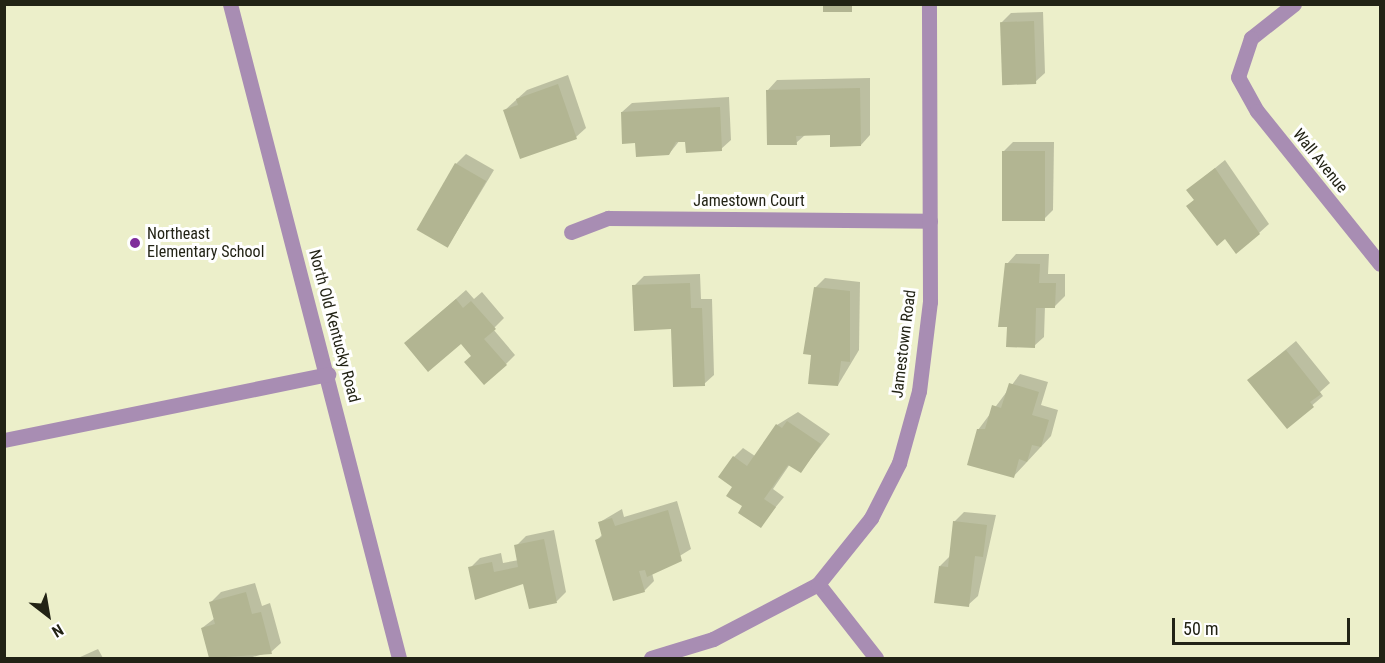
<!DOCTYPE html>
<html>
<head>
<meta charset="utf-8">
<style>
  body { margin:0 }
  #map { position:relative; width:1385px; height:663px; overflow:hidden; background:#ecefca; font-family:"Roboto Condensed",sans-serif }
  div>[style] { position:absolute }
  .shadow>* { inset:0; background:#0003 }
  .building>* { inset:0; background:#b2b592; transform-origin:0 0 }
  .minor>* { height:15px; margin:-7.5px; padding:0 7.5px; transform-origin:7.5px; border-radius:7.5px; background:#a88db3 }
  .dots>* { width:16px; height:16px; translate:-50% -50%; box-sizing:border-box; border:3px solid #fff; border-radius:50% }
  span { translate:-50% -50%; white-space:nowrap; text-align:center; line-height:1.15; -webkit-text-stroke:6px #fff; paint-order:stroke }
  .street-label { font-size:16px; color:#222315 }
  .poi-label { font-size:16px; color:#222315 }
  .left { translate:0 -50%; text-align:left }
  .frame { position:absolute; inset:0; border:6px solid #222315; pointer-events:none }
  .north { position:absolute; left:18px; top:585px; width:60px; height:60px; -webkit-text-stroke:4px #fff; paint-order:stroke; rotate:149deg; font-size:16px; font-weight:700; line-height:24px; text-align:center; color:#222315 }
  .north::after { content:''; display:block; margin:auto; width:21px; height:27px; background:#222315; clip-path:polygon(50% 0,100% 100%,50% 72%,0 100%) }
  .scale { position:absolute; left:1172px; top:618px; width:178px; height:27px; box-sizing:border-box; border:3px solid #222315; border-top:0; padding-left:8px; font-size:18px; line-height:21px; white-space:nowrap; color:#222315; -webkit-text-stroke:4px #fff; paint-order:stroke }
</style>
</head>
<body>
<div id="map">
  <div class="shadow">
    <i style="clip-path:polygon(1043px 12px,1045px 73px,1035px 82px,1001px 23px,1011px 13px)"></i>
    <i style="clip-path:polygon(568px 75px,586px 128px,576px 137px,505px 110px,527px 90px)"></i>
    <i style="clip-path:polygon(870px 78px,870px 135px,861px 145px,831px 134px,805px 135px,796px 143px,768px 90px,777px 80px)"></i>
    <i style="clip-path:polygon(729px 97px,731px 140px,721px 149px,680px 140px,669px 154px,637px 142px,622px 112px,632px 103px)"></i>
    <i style="clip-path:polygon(1013px 142px,1054px 142px,1053px 210px,1043px 220px,1003px 152px)"></i>
    <i style="clip-path:polygon(466px 154px,494px 170px,448px 246px,456px 164px)"></i>
    <i style="clip-path:polygon(1225px 160px,1269px 224px,1259px 233px,1225px 237px,1188px 206px,1195px 199px,1188px 190px)"></i>
    <i style="clip-path:polygon(1016px 254px,1049px 254px,1048px 274px,1065px 274px,1065px 296px,1055px 306px,1045px 306px,1044px 337px,1034px 346px,1008px 326px,1007px 264px)"></i>
    <i style="clip-path:polygon(700px 274px,701px 299px,712px 299px,714px 375px,704px 384px,673px 328px,634px 286px,644px 276px)"></i>
    <i style="clip-path:polygon(825px 278px,860px 282px,859px 350px,838px 385px,815px 288px)"></i>
    <i style="clip-path:polygon(466px 290px,474px 299px,482px 292px,504px 318px,493px 329px,515px 355px,506px 364px,473px 355px,461px 342px,416px 334px)"></i>
    <i style="clip-path:polygon(1296px 341px,1330px 383px,1320px 392px,1323px 396px,1287px 427px,1249px 380px)"></i>
    <i style="clip-path:polygon(1020px 374px,1048px 382px,1041px 405px,1058px 410px,1051px 436px,1013px 477px,978px 430px)"></i>
    <i style="clip-path:polygon(798px 412px,830px 434px,801px 471px,790px 464px,773px 489px,784px 497px,760px 526px,734px 487px,734px 457px,743px 448px,755px 456px,777px 425px)"></i>
    <i style="clip-path:polygon(677px 501px,691px 549px,652px 573px,654px 581px,644px 591px,597px 540px,603px 534px,600px 522px,622px 509px,624px 517px)"></i>
    <i style="clip-path:polygon(964px 512px,996px 515px,978px 596px,968px 605px,940px 566px,950px 556px,954px 522px)"></i>
    <i style="clip-path:polygon(554px 530px,566px 592px,557px 601px,530px 607px,525px 582px,476px 598px,470px 568px,480px 558px,501px 553px,503px 563px,519px 560px,516px 546px,526px 536px)"></i>
    <i style="clip-path:polygon(255px 583px,262px 606px,270px 603px,281px 643px,271px 652px,249px 658px,211px 658px,202px 628px,215px 618px,211px 602px,221px 592px)"></i>
    <i style="clip-path:polygon(98px 649px,103px 658px,78px 658px)"></i>
  </div>
  <div class="building">
    <i style="left:823px;top:4px;width:29px;height:8px"></i>
    <i style="left:1034px;top:21px;width:63px;height:34px;rotate:88deg"></i>
    <i style="clip-path:polygon(558px 84px,577px 139px,520px 159px,503px 110px,518px 105px,516px 99px)"></i>
    <i style="clip-path:polygon(860px 88px,861px 146px,830px 147px,830px 135px,796px 136px,797px 145px,767px 145px,766px 90px)"></i>
    <i style="clip-path:polygon(720px 107px,722px 151px,686px 153px,685px 142px,676px 142px,669px 155px,636px 157px,635px 143px,622px 144px,621px 112px)"></i>
    <i style="left:1002px;top:151px;width:43px;height:70px"></i>
    <i style="left:455px;top:163px;width:36px;height:77px;rotate:30deg"></i>
    <i style="clip-path:polygon(1215px 168px,1260px 234px,1236px 254px,1225px 239px,1217px 246px,1186px 206px,1194px 200px,1186px 190px)"></i>
    <i style="clip-path:polygon(1005px 263px,1040px 264px,1039px 283px,1056px 283px,1055px 308px,1036px 308px,1035px 348px,1006px 347px,1007px 327px,998px 327px)"></i>
    <i style="clip-path:polygon(690px 283px,691px 308px,702px 308px,705px 386px,673px 387px,671px 329px,634px 331px,632px 285px)"></i>
    <i style="clip-path:polygon(814px 287px,850px 291px,850px 362px,841px 361px,838px 386px,808px 384px,811px 355px,803px 354px)"></i>
    <i style="clip-path:polygon(456px 299px,463px 308px,471px 301px,496px 329px,484px 339px,507px 365px,484px 385px,464px 362px,471px 356px,461px 344px,428px 372px,404px 343px)"></i>
    <i style="clip-path:polygon(1286px 350px,1321px 394px,1310px 402px,1314px 407px,1287px 429px,1247px 380px)"></i>
    <i style="clip-path:polygon(1009px 383px,1039px 392px,1032px 415px,1049px 420px,1041px 447px,1032px 445px,1027px 462px,1019px 459px,1014px 478px,967px 465px,977px 429px,985px 429px,992px 405px,1001px 408px)"></i>
    <i style="clip-path:polygon(787px 421px,821px 444px,801px 473px,788px 465px,764px 499px,776px 507px,761px 528px,738px 513px,742px 506px,726px 496px,732px 487px,718px 477px,733px 456px,747px 466px,776px 424px,782px 428px)"></i>
    <i style="clip-path:polygon(668px 510px,682px 561px,647px 577px,645px 570px,639px 571px,645px 592px,613px 601px,595px 540px,602px 537px,598px 522px,612px 518px,615px 526px)"></i>
    <i style="clip-path:polygon(953px 521px,987px 525px,983px 557px,975px 556px,969px 607px,934px 603px,939px 566px,948px 567px)"></i>
    <i style="clip-path:polygon(544px 539px,557px 603px,529px 609px,523px 584px,475px 600px,468px 567px,492px 562px,494px 572px,518px 567px,514px 545px)"></i>
    <i style="clip-path:polygon(246px 592px,252px 614px,261px 612px,272px 654px,209px 658px,201px 628px,215px 624px,209px 602px)"></i>
  </div>
  <div class="minor">
    <i style="left:230px;top:4px;width:675px;rotate:75.51deg"></i>
    <i style="left:1294px;top:4px;width:55px;rotate:141.7deg"></i>
    <i style="left:1251px;top:38px;width:41px;rotate:108.4deg"></i>
    <i style="left:1238px;top:77px;width:39px;rotate:61deg"></i>
    <i style="left:1257px;top:111px;width:196px;rotate:51.2deg"></i>
    <i style="left:571px;top:232px;width:40px;rotate:-21deg"></i>
    <i style="left:608px;top:218px;width:322px;rotate:0.5deg"></i>
    <i style="left:4px;top:440px;width:331px;rotate:-11.5deg"></i>
    <i style="left:818px;top:584px;width:94px;rotate:51.9deg"></i>
    <i style="left:651px;top:658px;width:65px;rotate:-17deg"></i>
    <i style="left:713px;top:639px;width:119px;rotate:-27.6deg"></i>
    <i style="left:818px;top:584px;width:85px;rotate:-51.2deg"></i>
    <i style="left:871px;top:518px;width:62px;rotate:-63deg"></i>
    <i style="left:899px;top:463px;width:75px;rotate:-74.5deg"></i>
    <i style="left:919px;top:391px;width:90px;rotate:-83deg"></i>
    <i style="left:930px;top:302px;width:298px;rotate:-90.2deg"></i>
  </div>
  <div class="dots">
    <i style="left:135px;top:243px;background:#7f2c9b"></i>
  </div>
  <div class="street-label">
    <span style="left:1320px;top:161px;rotate:51deg">Wall Avenue</span>
    <span style="left:749px;top:201px">Jamestown Court</span>
    <span style="left:334px;top:326px;rotate:75deg">North Old Kentucky Road</span>
    <span style="left:904px;top:344px;rotate:-83deg">Jamestown Road</span>
  </div>
  <div class="poi-label">
    <span class="left" style="left:147px;top:243px">Northeast<br>Elementary School</span>
  </div>
  <div class="frame"></div>
  <div class="north">N</div>
  <div class="scale">50 m</div>
</div>
</body>
</html>
